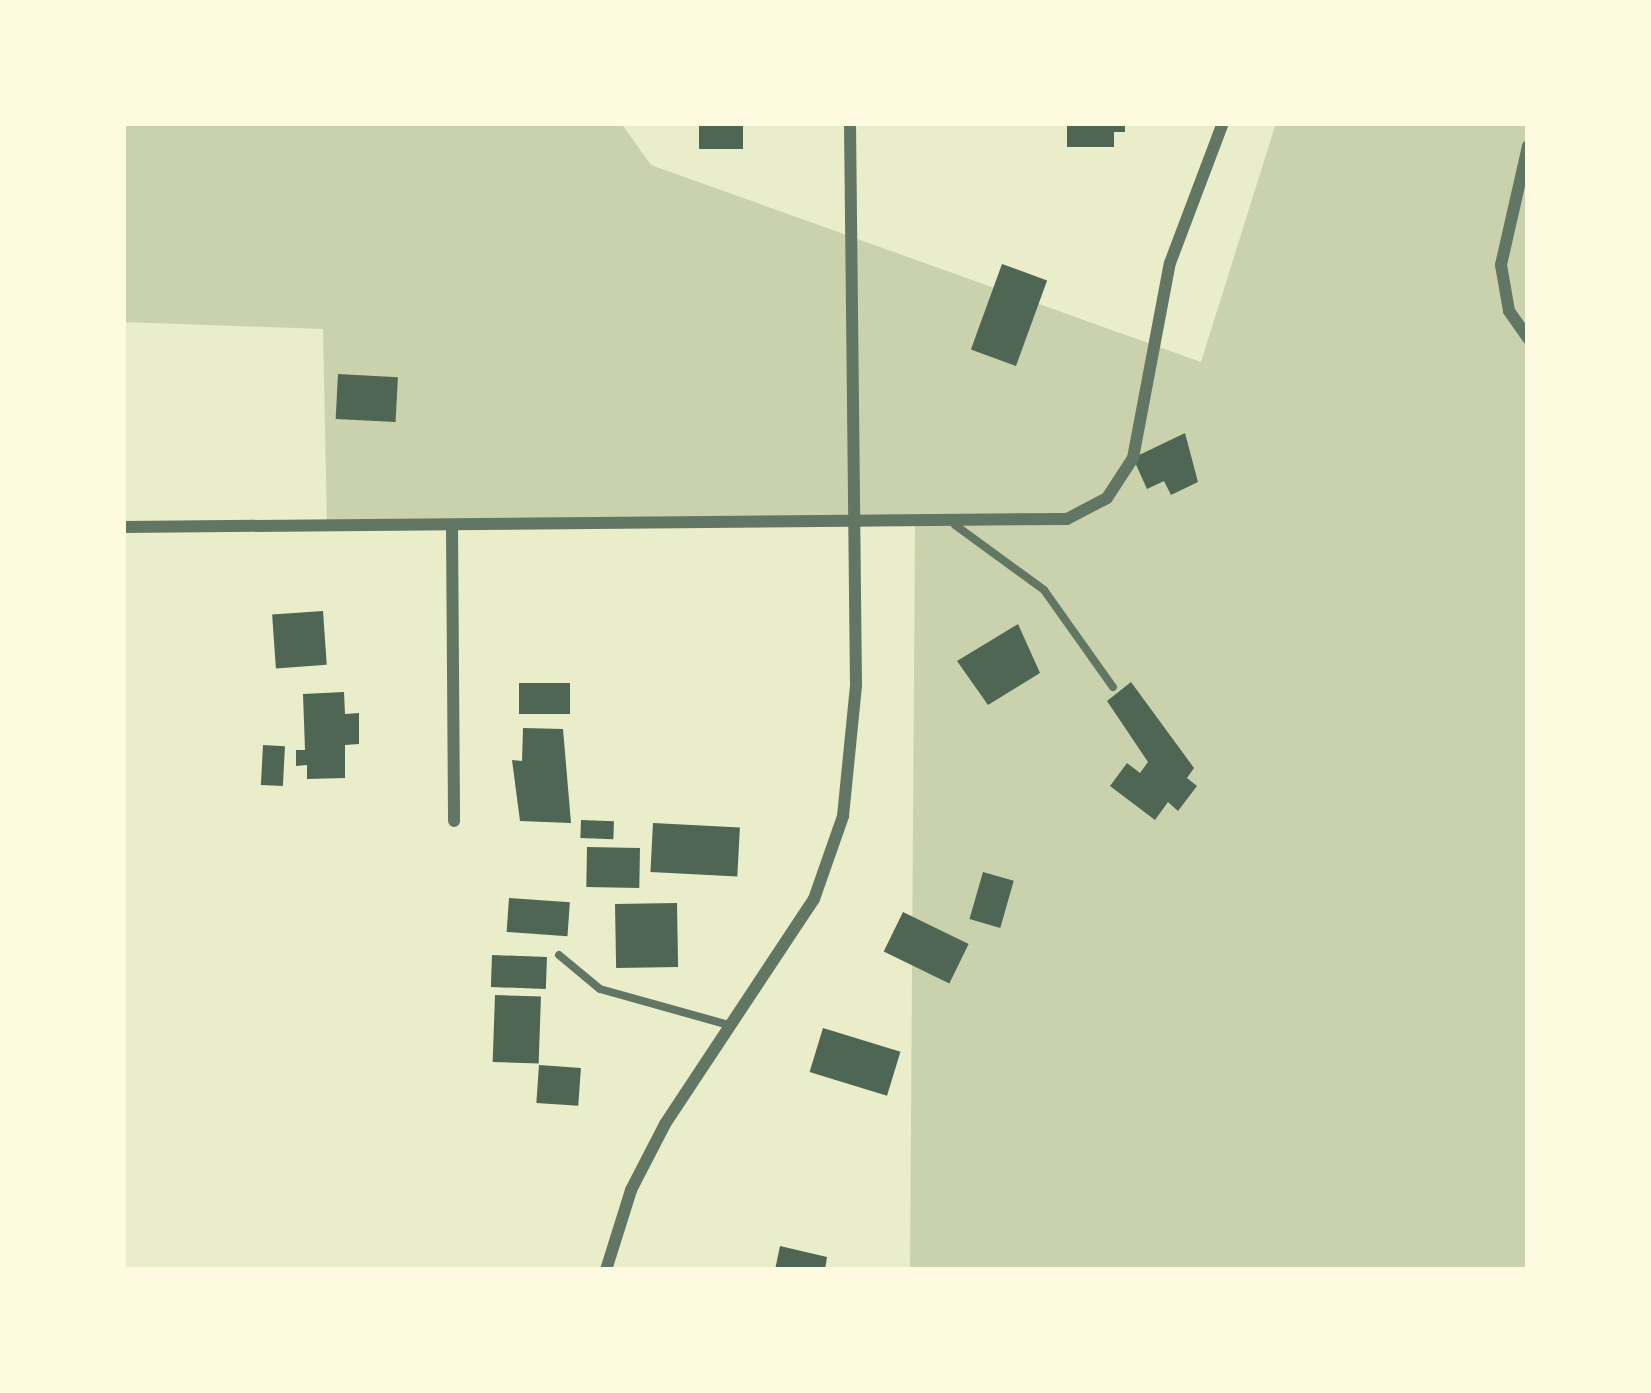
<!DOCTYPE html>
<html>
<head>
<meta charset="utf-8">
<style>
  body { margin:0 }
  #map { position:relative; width:1651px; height:1393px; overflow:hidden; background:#e9edc9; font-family:Inter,sans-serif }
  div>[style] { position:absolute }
  .green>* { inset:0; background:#cad2ad }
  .building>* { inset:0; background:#4f6655; transform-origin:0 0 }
  .service>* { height:8px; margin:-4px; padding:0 4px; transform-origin:4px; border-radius:4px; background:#617663 }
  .minor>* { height:12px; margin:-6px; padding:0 6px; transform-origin:6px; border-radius:6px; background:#617663 }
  span { translate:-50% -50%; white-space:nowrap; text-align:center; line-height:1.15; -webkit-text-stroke:9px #fefae0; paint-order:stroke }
  .frame { position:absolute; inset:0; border:126px solid #fefae0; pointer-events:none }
</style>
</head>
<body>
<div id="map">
  <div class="green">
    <i style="clip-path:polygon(123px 123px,621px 123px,651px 165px,1201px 362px,1276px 123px,1528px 123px,1528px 1270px,910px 1270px,915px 526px,327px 527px,323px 329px,123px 322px)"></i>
  </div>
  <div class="building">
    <i style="left:699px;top:123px;width:44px;height:26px"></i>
    <i style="clip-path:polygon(1067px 123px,1125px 123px,1125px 132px,1114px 132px,1114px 147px,1067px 147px)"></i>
    <i style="left:1002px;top:264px;width:48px;height:91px;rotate:20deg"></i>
    <i style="left:338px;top:374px;width:60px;height:45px;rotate:3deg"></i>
    <i style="clip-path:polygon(1185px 433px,1198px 482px,1171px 495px,1164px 481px,1147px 489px,1133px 458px)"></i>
    <i style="left:323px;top:611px;width:54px;height:51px;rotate:86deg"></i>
    <i style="clip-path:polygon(1018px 624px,1040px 673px,988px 705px,957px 661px)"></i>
    <i style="clip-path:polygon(1131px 682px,1194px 768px,1187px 778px,1197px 786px,1178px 811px,1168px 802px,1155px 820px,1110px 786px,1127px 763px,1140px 773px,1148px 762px,1107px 701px)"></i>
    <i style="left:519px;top:683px;width:51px;height:31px"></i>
    <i style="clip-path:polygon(344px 692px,345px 714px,359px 713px,359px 744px,345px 745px,345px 778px,307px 779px,307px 765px,296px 766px,296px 750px,305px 750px,303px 694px)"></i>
    <i style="clip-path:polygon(523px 728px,563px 729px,571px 823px,520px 821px,512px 760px,522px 761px)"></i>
    <i style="left:263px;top:745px;width:22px;height:40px;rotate:3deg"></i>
    <i style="left:581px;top:820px;width:33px;height:18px;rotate:2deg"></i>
    <i style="left:653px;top:823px;width:87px;height:49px;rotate:3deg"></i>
    <i style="left:587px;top:847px;width:53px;height:40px;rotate:1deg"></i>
    <i style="left:983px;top:872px;width:32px;height:49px;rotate:16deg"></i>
    <i style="left:509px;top:898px;width:61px;height:34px;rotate:4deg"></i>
    <i style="left:677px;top:903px;width:64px;height:62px;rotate:89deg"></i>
    <i style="left:903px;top:912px;width:73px;height:44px;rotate:26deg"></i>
    <i style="left:492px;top:955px;width:55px;height:32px;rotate:2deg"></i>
    <i style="left:495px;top:995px;width:46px;height:67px;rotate:2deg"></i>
    <i style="left:823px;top:1028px;width:81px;height:46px;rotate:17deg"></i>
    <i style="left:539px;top:1065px;width:42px;height:38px;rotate:4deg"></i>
    <i style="clip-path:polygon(780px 1246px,827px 1257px,825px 1270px,775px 1270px)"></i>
  </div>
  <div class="service">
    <i style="left:955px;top:525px;width:110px;rotate:36.1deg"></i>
    <i style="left:1044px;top:590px;width:119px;rotate:54.6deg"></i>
    <i style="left:559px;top:955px;width:53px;rotate:39.7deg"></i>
    <i style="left:600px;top:989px;width:134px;rotate:15.6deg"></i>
  </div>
  <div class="minor">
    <i style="left:1528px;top:146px;width:122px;rotate:102.8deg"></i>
    <i style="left:1501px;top:265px;width:47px;rotate:80.1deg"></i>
    <i style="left:1509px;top:311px;width:33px;rotate:55deg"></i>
    <i style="left:123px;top:527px;width:944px;rotate:-0.49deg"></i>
    <i style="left:1067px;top:519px;width:45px;rotate:-27.7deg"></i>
    <i style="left:1107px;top:498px;width:48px;rotate:-57deg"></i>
    <i style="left:1133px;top:458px;width:198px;rotate:-79.3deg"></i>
    <i style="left:1170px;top:263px;width:150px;rotate:-69.3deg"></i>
    <i style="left:452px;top:527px;width:294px;rotate:89.6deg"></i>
    <i style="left:606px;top:1270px;width:84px;rotate:-72.6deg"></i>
    <i style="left:631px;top:1190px;width:74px;rotate:-62.7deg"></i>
    <i style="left:665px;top:1124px;width:270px;rotate:-56.5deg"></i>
    <i style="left:814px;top:899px;width:88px;rotate:-70.7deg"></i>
    <i style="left:843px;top:816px;width:131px;rotate:-84.3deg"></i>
    <i style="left:856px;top:686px;width:563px;rotate:-90.61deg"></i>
  </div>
  <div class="frame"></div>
</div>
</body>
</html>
